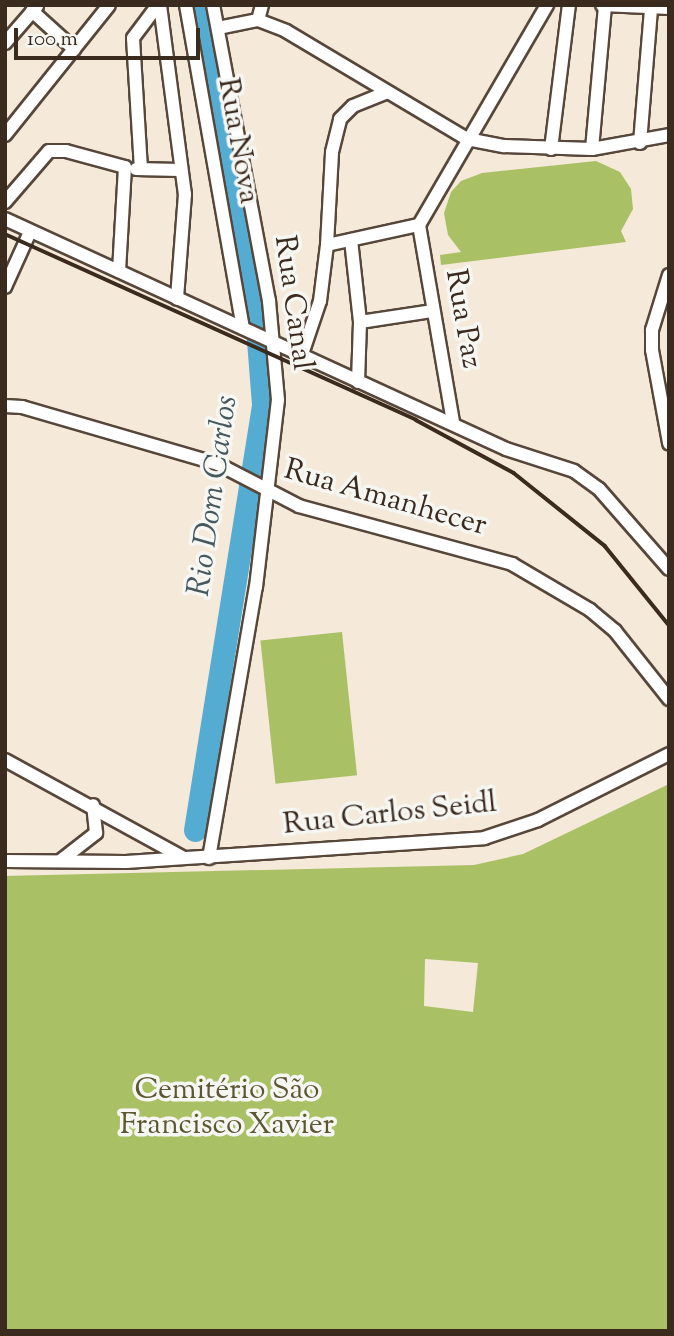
<!DOCTYPE html>
<html>
<head>
<meta charset="utf-8">
<style>
  body { margin:0 }
  #map { position:relative; width:674px; height:1336px; overflow:hidden; background:#f5e9d9; font-family:"Sorts Mill Goudy",serif }
  div>[style] { position:absolute }
  .green>* { inset:0; background:#aac065; transform-origin:0 0 }
  .river>* { height:23px; margin:-11.5px; padding:0 11.5px; transform-origin:11.5px; border-radius:11.5px; background:#55acd2 }
  .roads { filter:drop-shadow(2px 0 #57473a) drop-shadow(-2px 0 #57473a) drop-shadow(0 2px #57473a) drop-shadow(0 -2px #57473a) }
  .minor>* { height:12px; margin:-6px; padding:0 6px; transform-origin:6px; border-radius:6px; background:#fff }
  .rail>* { height:3.5px; margin:-1.75px; padding:0 1.75px; transform-origin:1.75px; border-radius:1.75px; background:#3b2a1e }
  span { translate:-50% -50%; white-space:nowrap; text-align:center; line-height:1.15; -webkit-text-stroke:7px #f6f6f2; paint-order:stroke }
  .street-label { font-size:30px; color:#3b2a1e }
  .park-label { font-size:30px; color:#5c5733 }
  .water-label { font-size:32px; color:#44585d; font-style:italic }
  .frame { position:absolute; inset:0; border:7px solid #3b2a1e; pointer-events:none }
  .scale { position:absolute; left:14px; top:28px; width:186px; height:32px; box-sizing:border-box; border:4px solid #3b2a1e; border-top:0; padding-left:9px; font-size:21px; line-height:24px; white-space:nowrap; color:#3b2a1e; -webkit-text-stroke:5px #f6f6f2; paint-order:stroke }
</style>
</head>
<body>
<div id="map">
  <div class="green">
    <i style="clip-path:polygon(596px 161px,620px 172px,631px 189px,633px 209px,621px 231px,626px 242px,441px 265px,440px 255px,461px 252px,448px 235px,444px 213px,451px 192px,461px 181px,482px 173px)"></i>
    <i style="left:342px;top:632px;width:144px;height:82px;rotate:84deg"></i>
    <i style="clip-path:polygon(evenodd,669px 784px,669px 1331px,5px 1331px,5px 876px,474px 865px,523px 854px,669px 784px,425px 959px,478px 963px,473px 1012px,424px 1006px,425px 959px)"></i>
  </div>
  <div class="river">
    <i style="left:195px;top:830px;width:431px;rotate:-80.9deg"></i>
    <i style="left:263px;top:404px;width:102px;rotate:-94.5deg"></i>
    <i style="left:255px;top:302px;width:302px;rotate:-100.1deg"></i>
  </div>
  <div class="roads">
    <div class="minor">
      <i style="left:160px;top:5px;width:191px;rotate:82.5deg"></i>
      <i style="left:185px;top:194px;width:105px;rotate:94.4deg"></i>
      <i style="left:186px;top:5px;width:328px;rotate:80deg"></i>
      <i style="left:602px;top:5px;width:67px;rotate:2.6deg"></i>
      <i style="left:32px;top:11px;width:57px;rotate:42.1deg"></i>
      <i style="left:258px;top:20px;width:16px;rotate:-75deg"></i>
      <i style="left:218px;top:28px;width:41px;rotate:-11.3deg"></i>
      <i style="left:258px;top:20px;width:30px;rotate:21deg"></i>
      <i style="left:286px;top:31px;width:211px;rotate:30.8deg"></i>
      <i style="left:467px;top:139px;width:38px;rotate:11deg"></i>
      <i style="left:504px;top:146px;width:88px;rotate:2deg"></i>
      <i style="left:592px;top:149px;width:78px;rotate:-10.3deg"></i>
      <i style="left:5px;top:43px;width:49px;rotate:-49.1deg"></i>
      <i style="left:5px;top:135px;width:166px;rotate:-51.3deg"></i>
      <i style="left:640px;top:143px;width:133px;rotate:-85.3deg"></i>
      <i style="left:551px;top:149px;width:145px;rotate:-82.9deg"></i>
      <i style="left:592px;top:149px;width:144px;rotate:-84.8deg"></i>
      <i style="left:136px;top:169px;width:44px;rotate:1.3deg"></i>
      <i style="left:141px;top:169px;width:131px;rotate:-93.5deg"></i>
      <i style="left:133px;top:38px;width:38px;rotate:-53deg"></i>
      <i style="left:5px;top:202px;width:67px;rotate:-49.2deg"></i>
      <i style="left:49px;top:151px;width:17px"></i>
      <i style="left:66px;top:151px;width:61px;rotate:15.2deg"></i>
      <i style="left:125px;top:167px;width:104px;rotate:93.3deg"></i>
      <i style="left:5px;top:219px;width:551px;rotate:24.66deg"></i>
      <i style="left:506px;top:449px;width:71px;rotate:17.9deg"></i>
      <i style="left:574px;top:471px;width:31px;rotate:36deg"></i>
      <i style="left:599px;top:489px;width:106px;rotate:48.8deg"></i>
      <i style="left:419px;top:225px;width:255px;rotate:-59.8deg"></i>
      <i style="left:419px;top:225px;width:200px;rotate:80.2deg"></i>
      <i style="left:351px;top:240px;width:82px;rotate:83.7deg"></i>
      <i style="left:360px;top:322px;width:60px;rotate:91.9deg"></i>
      <i style="left:327px;top:245px;width:93px;rotate:-86.9deg"></i>
      <i style="left:332px;top:152px;width:34px;rotate:-76deg"></i>
      <i style="left:340px;top:119px;width:18px;rotate:-45deg"></i>
      <i style="left:353px;top:106px;width:35px;rotate:-22deg"></i>
      <i style="left:669px;top:275px;width:58px;rotate:107.2deg"></i>
      <i style="left:652px;top:330px;width:20px;rotate:90deg"></i>
      <i style="left:652px;top:350px;width:95px;rotate:79.6deg"></i>
      <i style="left:5px;top:287px;width:60px;rotate:-65.6deg"></i>
      <i style="left:360px;top:322px;width:74px;rotate:-8.6deg"></i>
      <i style="left:301px;top:357px;width:59px;rotate:-71.3deg"></i>
      <i style="left:320px;top:301px;width:56px;rotate:-82.9deg"></i>
      <i style="left:327px;top:245px;width:94px;rotate:-12.3deg"></i>
      <i style="left:5px;top:406px;width:17px;rotate:3deg"></i>
      <i style="left:22px;top:407px;width:204px;rotate:16.2deg"></i>
      <i style="left:218px;top:464px;width:91px;rotate:27.4deg"></i>
      <i style="left:299px;top:506px;width:221px;rotate:15.2deg"></i>
      <i style="left:512px;top:564px;width:91px;rotate:30.5deg"></i>
      <i style="left:590px;top:610px;width:33px;rotate:40deg"></i>
      <i style="left:615px;top:631px;width:87px;rotate:51.5deg"></i>
      <i style="left:5px;top:760px;width:204px;rotate:28.7deg"></i>
      <i style="left:209px;top:858px;width:275px;rotate:-80.2deg"></i>
      <i style="left:256px;top:587px;width:188px;rotate:-83.3deg"></i>
      <i style="left:278px;top:400px;width:99px;rotate:-95.2deg"></i>
      <i style="left:269px;top:301px;width:301px;rotate:-100.7deg"></i>
      <i style="left:5px;top:861px;width:121px;rotate:0.5deg"></i>
      <i style="left:126px;top:862px;width:359px;rotate:-3.8deg"></i>
      <i style="left:484px;top:838px;width:57px;rotate:-18.4deg"></i>
      <i style="left:538px;top:820px;width:147px;rotate:-26.7deg"></i>
      <i style="left:60px;top:861px;width:46px;rotate:-37.9deg"></i>
      <i style="left:96px;top:833px;width:28px;rotate:-96deg"></i>
    </div>
  </div>
  <div class="rail">
    <i style="left:5px;top:234px;width:451px;rotate:24.3deg"></i>
    <i style="left:416px;top:420px;width:111px;rotate:28.4deg"></i>
    <i style="left:514px;top:473px;width:117px;rotate:38.7deg"></i>
    <i style="left:605px;top:546px;width:102px;rotate:51deg"></i>
  </div>
  <div class="street-label">
    <span style="left:237px;top:141px;rotate:80deg">Rua Nova</span>
    <span style="left:292px;top:303px;rotate:82deg">Rua Canal</span>
    <span style="left:462px;top:319px;rotate:80deg">Rua Paz</span>
    <span style="left:385px;top:499px;rotate:16deg">Rua Amanhecer</span>
    <span style="left:390px;top:815px;rotate:-6deg">Rua Carlos Seidl</span>
  </div>
  <div class="park-label">
    <span style="left:227px;top:1108px">Cemitério São<br>Francisco Xavier</span>
  </div>
  <div class="water-label">
    <span style="left:214px;top:496px;rotate:-82deg">Rio Dom Carlos</span>
  </div>
  <div class="frame"></div>
  <div class="scale">100 m</div>
</div>
</body>
</html>
